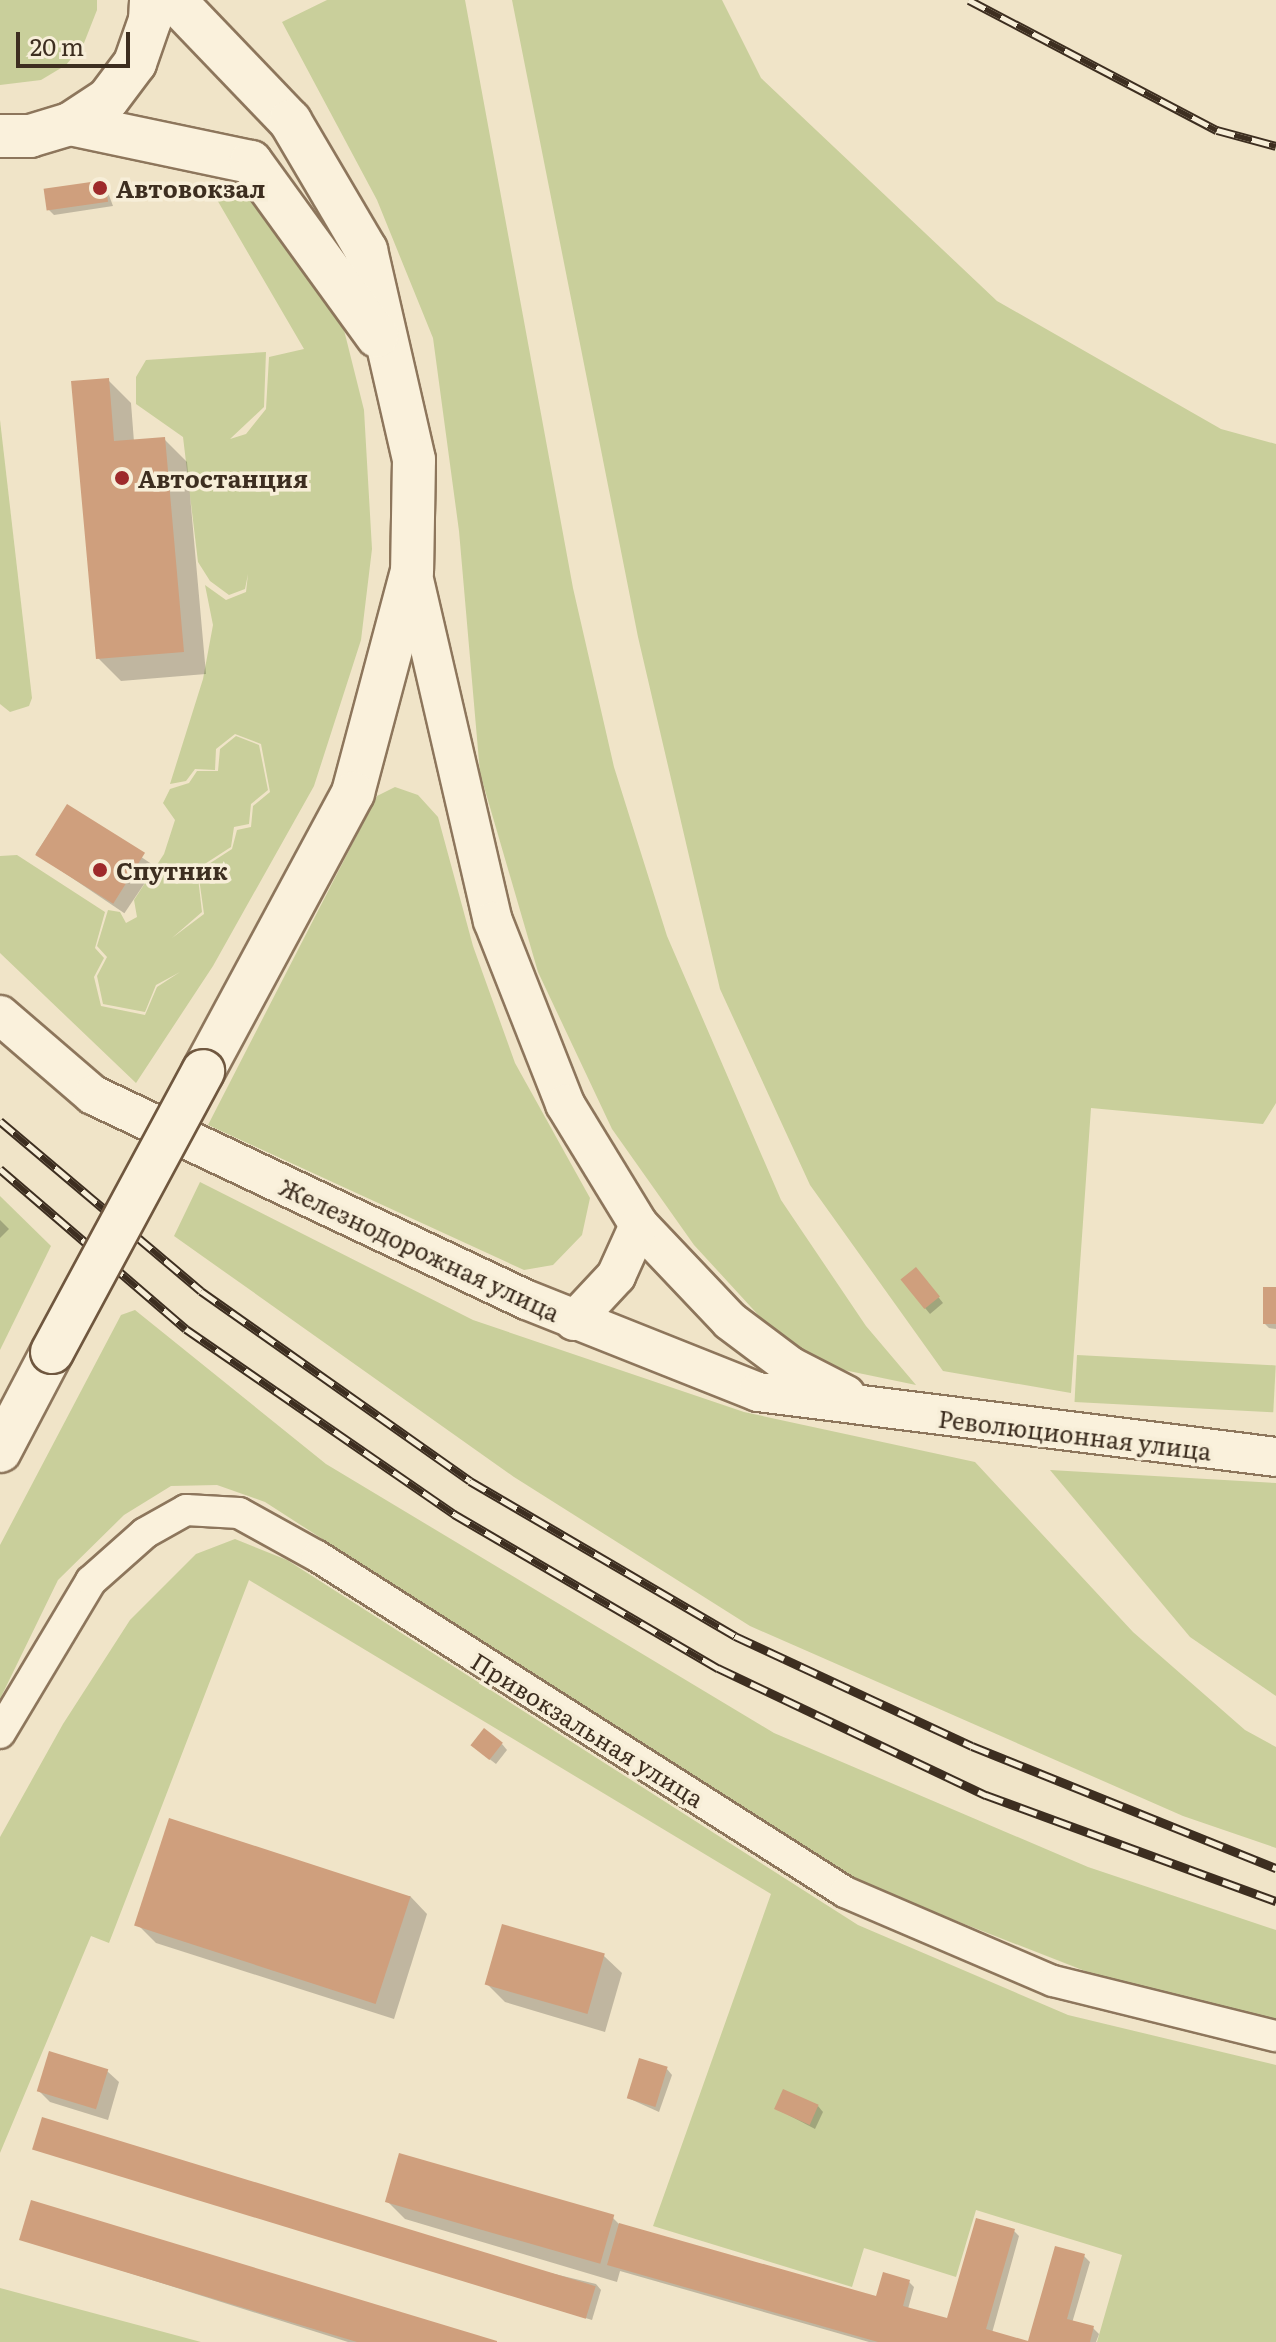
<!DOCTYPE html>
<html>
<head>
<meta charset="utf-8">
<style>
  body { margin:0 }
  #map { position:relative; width:1276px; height:2342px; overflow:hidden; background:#f0e4c8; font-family:Literata,serif }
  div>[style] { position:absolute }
  .green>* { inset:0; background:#c9cf9b; transform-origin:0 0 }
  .shadow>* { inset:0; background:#0003; transform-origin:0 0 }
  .building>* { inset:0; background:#cf9f7d; transform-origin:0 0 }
  .roads { filter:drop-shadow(2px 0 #8d765c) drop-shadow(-2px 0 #8d765c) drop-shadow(0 2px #8d765c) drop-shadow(0 -2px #8d765c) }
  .minor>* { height:30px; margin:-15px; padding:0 15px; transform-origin:15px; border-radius:15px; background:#faf1dc }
  .tertiary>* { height:38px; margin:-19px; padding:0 19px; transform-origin:19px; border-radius:19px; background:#faf1dc }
  .secondary>* { height:42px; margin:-21px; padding:0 21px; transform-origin:21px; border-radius:21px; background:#faf1dc }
  .rail>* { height:9px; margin-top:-4.5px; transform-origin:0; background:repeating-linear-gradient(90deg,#f7eed8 0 18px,#3d2e20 0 36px); box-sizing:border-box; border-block:2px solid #3d2e20 }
  .bridges { filter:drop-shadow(2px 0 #6f573f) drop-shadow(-2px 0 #6f573f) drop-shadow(0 2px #6f573f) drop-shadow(0 -2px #6f573f) }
  .secondary-bridge>* { height:42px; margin:-21px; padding:0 21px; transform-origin:21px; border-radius:21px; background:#faf1dc }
  .dots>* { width:22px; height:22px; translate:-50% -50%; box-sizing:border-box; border:4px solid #f7eed8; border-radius:50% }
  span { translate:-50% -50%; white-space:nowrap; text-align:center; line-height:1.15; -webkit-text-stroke:7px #f7eed8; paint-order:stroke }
  .poi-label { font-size:24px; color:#3d2e20; font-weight:700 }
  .left { translate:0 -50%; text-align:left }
  .street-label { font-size:24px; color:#3d2e20 }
  .scale { position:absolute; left:16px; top:32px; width:114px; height:36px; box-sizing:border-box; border:4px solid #3d2e20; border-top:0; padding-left:10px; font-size:24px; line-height:28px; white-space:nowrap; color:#3d2e20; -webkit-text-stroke:6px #f7eed8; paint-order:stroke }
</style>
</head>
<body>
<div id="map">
  <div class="green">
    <i style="clip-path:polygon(0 0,97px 0,97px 10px,84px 43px,66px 65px,41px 80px,0 85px)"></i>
    <i style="clip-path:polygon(327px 0,465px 0,573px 588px,614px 767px,667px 936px,781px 1200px,866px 1326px,916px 1385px,839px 1369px,785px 1344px,694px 1245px,612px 1129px,538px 972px,480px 773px,459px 531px,433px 338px,377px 200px,282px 22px)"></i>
    <i style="clip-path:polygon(512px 0,722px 0,761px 78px,997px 301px,1221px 429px,1276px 444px,1276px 1103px,1263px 1124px,1091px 1108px,1071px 1393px,943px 1371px,810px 1185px,720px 989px,638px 637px)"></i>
    <i style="clip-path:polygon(234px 180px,269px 217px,343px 326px,364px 410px,372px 549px,361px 640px,314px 786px,213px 966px,136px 1083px,0 953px,0 856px,17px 855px,105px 912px,95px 948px,104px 958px,94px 977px,101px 1006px,145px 1015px,157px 987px,180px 972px,156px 985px,145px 1012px,103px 1004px,97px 976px,107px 957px,97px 946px,108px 910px,120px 912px,126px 923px,137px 917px,134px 900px,164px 854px,175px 820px,163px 803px,170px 789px,189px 783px,197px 771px,218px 771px,220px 749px,236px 736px,259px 745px,268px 790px,251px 804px,249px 824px,234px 827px,231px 847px,197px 869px,202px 912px,172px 938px,204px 914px,198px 871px,232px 849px,237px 830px,251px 827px,253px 806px,270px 792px,261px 744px,235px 734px,216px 749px,215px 770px,195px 769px,186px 781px,170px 784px,203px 679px,213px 625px,205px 585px,226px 600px,246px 592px,248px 574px,245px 589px,229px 595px,210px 581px,198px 562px,183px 437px,136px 404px,136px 377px,146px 360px,266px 352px,264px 407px,230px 439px,246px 434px,266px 409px,269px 357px,304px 349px,216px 198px)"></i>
    <i style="clip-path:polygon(0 420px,32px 698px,29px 706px,10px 712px,0 704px)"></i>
    <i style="clip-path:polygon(395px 787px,418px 795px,438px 817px,473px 946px,515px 1063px,590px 1198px,582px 1235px,553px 1265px,524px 1270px,208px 1125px,377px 796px)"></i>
    <i style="clip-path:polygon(200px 1182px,473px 1320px,744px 1412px,975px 1462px,1133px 1632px,1245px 1730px,1276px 1747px,1276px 1848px,1183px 1816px,750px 1626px,514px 1477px,174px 1236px)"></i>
    <i style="clip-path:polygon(0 1196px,51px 1246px,0 1350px)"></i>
    <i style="clip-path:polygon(135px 1310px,326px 1464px,774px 1733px,1088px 1867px,1276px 1930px,1276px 2023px,1131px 1989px,903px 1900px,832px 1867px,265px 1502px,217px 1485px,171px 1486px,124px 1515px,58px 1580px,0 1699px,0 1545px,121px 1315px)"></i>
    <i style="left:1077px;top:1355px;width:199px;height:47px;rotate:3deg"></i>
    <i style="clip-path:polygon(1050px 1470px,1276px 1483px,1276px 1696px,1190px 1637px)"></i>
    <i style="clip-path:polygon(235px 1539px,287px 1560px,858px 1925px,1068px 2015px,1276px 2065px,1276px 2342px,1097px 2342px,1122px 2255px,976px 2210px,956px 2277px,864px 2248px,852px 2287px,653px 2226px,771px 1894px,249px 1580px,109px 1943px,91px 1936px,0 2153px,0 1837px,63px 1724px,130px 1620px,196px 1554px)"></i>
    <i style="clip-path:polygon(0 2288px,201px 2342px,0 2342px)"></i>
  </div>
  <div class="shadow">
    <i style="clip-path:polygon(104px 182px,113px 206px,54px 215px,49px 210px)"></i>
    <i style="clip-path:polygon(108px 380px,131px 403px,134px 442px,164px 439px,187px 462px,206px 674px,121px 681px,98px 658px)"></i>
    <i style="left:67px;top:807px;width:107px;height:56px;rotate:34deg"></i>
    <i style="clip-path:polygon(0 1220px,9px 1229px,0 1238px)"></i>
    <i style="clip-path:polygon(921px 1275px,943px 1303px,930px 1314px,925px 1308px)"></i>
    <i style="clip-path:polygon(1276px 1289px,1276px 1329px,1269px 1328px,1264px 1323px)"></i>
    <i style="clip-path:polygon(502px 1744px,507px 1750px,496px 1764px,479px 1751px)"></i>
    <i style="clip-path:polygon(410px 1896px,427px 1914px,394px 2019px,156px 1943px,138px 1925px)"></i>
    <i style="clip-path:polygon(604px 1956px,622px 1973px,605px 2032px,505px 2002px,487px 1984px)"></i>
    <i style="clip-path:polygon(667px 2069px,672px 2075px,659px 2112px,628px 2098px)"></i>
    <i style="clip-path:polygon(107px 2071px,119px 2082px,108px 2120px,50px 2102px,39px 2091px)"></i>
    <i style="clip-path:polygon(818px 2106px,823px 2112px,815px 2129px,777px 2109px)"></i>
    <i style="clip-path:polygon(35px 2149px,596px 2284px,601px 2290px,592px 2320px)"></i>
    <i style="clip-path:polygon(387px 2201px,613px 2218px,620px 2225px,877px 2298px,909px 2282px,914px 2287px,908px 2309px,948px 2321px,1014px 2231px,1019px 2236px,992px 2333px,1024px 2342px,869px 2342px,620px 2271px,617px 2282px,405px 2219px)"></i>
    <i style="clip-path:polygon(22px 2239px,493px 2342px,348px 2342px)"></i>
    <i style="clip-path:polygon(1084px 2256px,1090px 2262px,1072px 2323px,1093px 2328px,1099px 2334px,1096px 2342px,1030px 2342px)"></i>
  </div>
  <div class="building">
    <i style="left:105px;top:180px;width:22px;height:62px;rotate:82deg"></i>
    <i style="clip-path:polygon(109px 378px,114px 441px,165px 437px,184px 652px,96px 659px,71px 381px)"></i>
    <i style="left:67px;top:804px;width:92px;height:60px;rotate:32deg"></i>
    <i style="left:916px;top:1267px;width:38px;height:20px;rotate:51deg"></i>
    <i style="left:1263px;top:1287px;width:13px;height:37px"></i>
    <i style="left:484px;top:1728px;width:24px;height:22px;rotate:38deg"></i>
    <i style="left:169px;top:1818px;width:254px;height:113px;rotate:18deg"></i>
    <i style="left:502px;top:1924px;width:107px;height:63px;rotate:16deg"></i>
    <i style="left:49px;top:2051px;width:62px;height:42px;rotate:17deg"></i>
    <i style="left:639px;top:2058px;width:30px;height:42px;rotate:17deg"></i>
    <i style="left:783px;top:2089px;width:39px;height:22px;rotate:24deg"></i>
    <i style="left:42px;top:2117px;width:579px;height:34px;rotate:17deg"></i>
    <i style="left:399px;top:2153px;width:224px;height:51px;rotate:16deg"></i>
    <i style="clip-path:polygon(31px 2200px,497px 2341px,497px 2342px,357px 2342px,19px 2240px)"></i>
    <i style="clip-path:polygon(976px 2218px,1015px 2229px,986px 2329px,1028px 2341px,1055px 2246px,1085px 2254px,1067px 2319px,1094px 2326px,1090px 2342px,878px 2342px,607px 2265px,619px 2223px,876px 2296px,883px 2272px,910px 2280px,903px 2306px,947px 2318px)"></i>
  </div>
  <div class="roads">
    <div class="minor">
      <i style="left:0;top:1733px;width:177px;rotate:-59.1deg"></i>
      <i style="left:91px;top:1581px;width:72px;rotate:-41.6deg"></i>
      <i style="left:145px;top:1533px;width:47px;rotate:-29.3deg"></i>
      <i style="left:186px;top:1510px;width:53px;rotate:3.2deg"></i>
      <i style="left:239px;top:1513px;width:89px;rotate:28.9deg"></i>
      <i style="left:317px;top:1556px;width:626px;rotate:32.47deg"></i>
      <i style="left:845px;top:1892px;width:226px;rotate:23.2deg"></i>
      <i style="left:1053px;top:1981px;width:230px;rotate:13.9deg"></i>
    </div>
    <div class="tertiary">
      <i style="left:412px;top:571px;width:359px;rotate:77deg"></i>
      <i style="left:493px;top:921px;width:197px;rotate:68.5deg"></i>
      <i style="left:565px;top:1104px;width:142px;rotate:58.6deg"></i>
      <i style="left:639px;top:1225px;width:132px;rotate:46.5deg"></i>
      <i style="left:730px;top:1321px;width:75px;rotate:36.9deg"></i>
      <i style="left:790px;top:1366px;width:63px;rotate:27.4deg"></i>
      <i style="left:0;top:1015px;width:123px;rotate:40.7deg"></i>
      <i style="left:93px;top:1095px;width:480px;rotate:25.3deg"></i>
      <i style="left:527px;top:1300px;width:249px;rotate:21.7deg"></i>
      <i style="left:758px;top:1392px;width:522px;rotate:7.15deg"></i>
      <i style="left:574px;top:1321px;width:62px;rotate:-47deg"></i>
      <i style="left:616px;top:1276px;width:56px;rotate:-65.7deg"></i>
    </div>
    <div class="secondary">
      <i style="left:174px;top:0;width:168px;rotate:46.2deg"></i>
      <i style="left:290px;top:121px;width:150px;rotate:59.5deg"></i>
      <i style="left:366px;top:250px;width:215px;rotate:77.1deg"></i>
      <i style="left:414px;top:460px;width:111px;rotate:91deg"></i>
      <i style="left:412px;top:571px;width:230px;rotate:104.9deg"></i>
      <i style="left:353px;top:793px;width:316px;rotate:118.3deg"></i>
      <i style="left:70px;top:124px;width:185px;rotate:11.9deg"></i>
      <i style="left:251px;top:162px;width:215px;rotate:54.1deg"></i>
      <i style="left:0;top:136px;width:30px"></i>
      <i style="left:30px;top:136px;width:42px;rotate:-16.7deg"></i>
      <i style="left:70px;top:124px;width:45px;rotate:-33.3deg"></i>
      <i style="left:108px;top:99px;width:45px;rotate:-53.1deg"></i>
      <i style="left:135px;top:63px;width:46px;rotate:-70.8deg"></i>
      <i style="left:150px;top:20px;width:20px;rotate:-87deg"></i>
      <i style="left:0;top:1451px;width:112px;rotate:-62.3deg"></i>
    </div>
  </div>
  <div class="rail">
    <i style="left:969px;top:0;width:280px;rotate:27.7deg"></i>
    <i style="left:1217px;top:130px;width:61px;rotate:15.2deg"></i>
    <i style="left:0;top:1121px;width:263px;rotate:40.2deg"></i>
    <i style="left:201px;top:1291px;width:329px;rotate:35.2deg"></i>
    <i style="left:470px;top:1481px;width:307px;rotate:30.3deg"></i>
    <i style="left:735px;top:1636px;width:261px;rotate:24.9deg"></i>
    <i style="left:972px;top:1746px;width:328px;rotate:21.9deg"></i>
    <i style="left:0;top:1169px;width:245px;rotate:40.7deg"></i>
    <i style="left:186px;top:1329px;width:326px;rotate:34.6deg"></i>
    <i style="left:454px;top:1514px;width:306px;rotate:30.3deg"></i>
    <i style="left:718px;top:1668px;width:297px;rotate:25.4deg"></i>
    <i style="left:986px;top:1795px;width:309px;rotate:20.1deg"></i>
  </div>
  <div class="bridges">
    <div class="secondary-bridge">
      <i style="left:52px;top:1352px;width:319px;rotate:-61.7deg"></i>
    </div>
  </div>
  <div class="dots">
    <i style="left:100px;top:188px;background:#9e2a2b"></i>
    <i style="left:122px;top:478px;background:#9e2a2b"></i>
    <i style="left:100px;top:870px;background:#9e2a2b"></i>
  </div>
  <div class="poi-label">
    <span class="left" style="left:116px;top:188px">Автовокзал</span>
    <span class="left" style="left:138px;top:478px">Автостанция</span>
    <span class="left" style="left:116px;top:870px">Спутник</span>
  </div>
  <div class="street-label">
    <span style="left:420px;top:1249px;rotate:25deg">Железнодорожная улица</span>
    <span style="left:1075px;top:1434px;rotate:7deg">Революционная улица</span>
    <span style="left:588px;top:1729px;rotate:32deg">Привокзальная улица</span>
  </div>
  <div class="scale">20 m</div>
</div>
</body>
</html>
